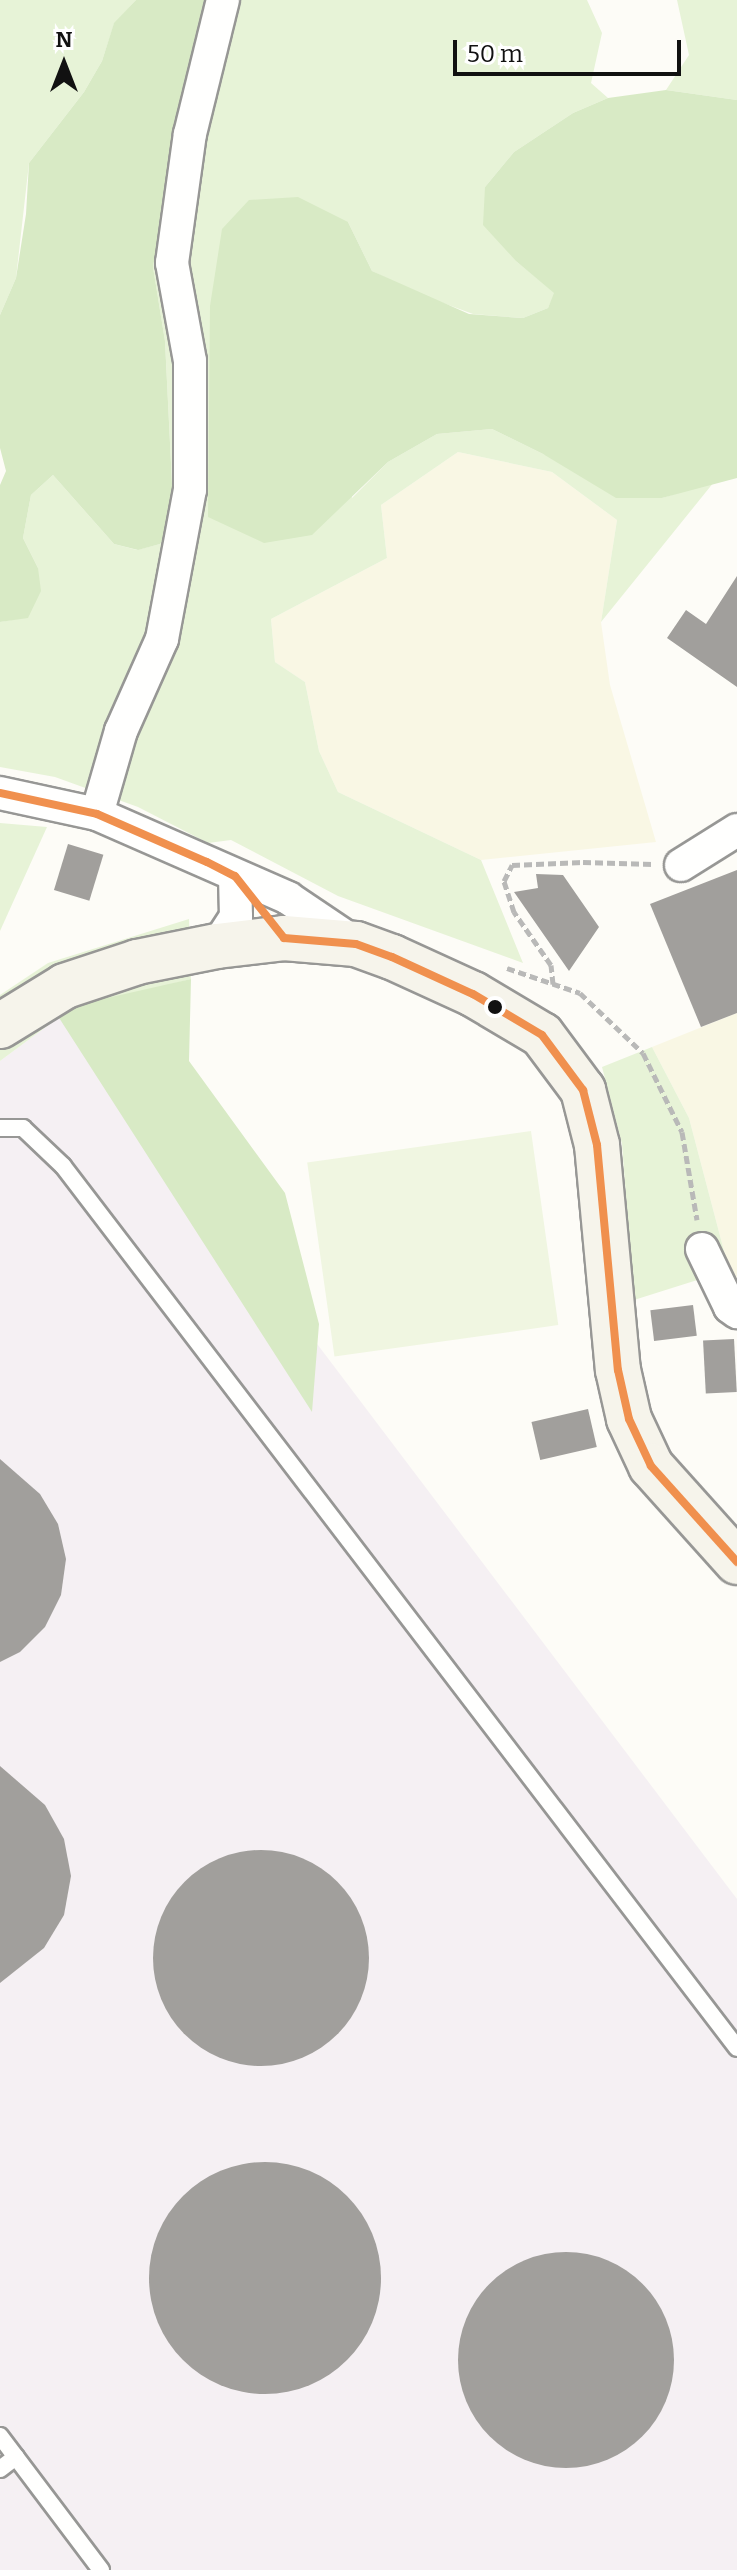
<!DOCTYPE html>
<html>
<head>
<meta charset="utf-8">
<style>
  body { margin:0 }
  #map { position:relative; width:737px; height:2570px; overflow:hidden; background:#fdfcf7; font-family:Bitter,serif }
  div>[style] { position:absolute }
  .industrial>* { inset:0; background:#f5f0f3 }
  .farmland>* { inset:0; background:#f9f7e4 }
  .green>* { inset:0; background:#e7f3d7 }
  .forest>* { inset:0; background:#d8eac5 }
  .pitch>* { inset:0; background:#f0f6e1; transform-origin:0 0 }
  .building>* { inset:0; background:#a19f9c; transform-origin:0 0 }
  .round { border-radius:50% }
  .path>* { height:5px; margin-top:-2.5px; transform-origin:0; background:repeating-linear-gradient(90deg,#b9b9b8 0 8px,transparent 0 12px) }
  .roads { filter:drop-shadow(2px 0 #979795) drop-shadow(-2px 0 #979795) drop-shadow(0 2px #979795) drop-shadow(0 -2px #979795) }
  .lane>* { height:16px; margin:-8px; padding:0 8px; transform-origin:8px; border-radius:8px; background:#fffffe }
  .street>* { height:32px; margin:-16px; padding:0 16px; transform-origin:16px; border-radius:16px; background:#fffffe }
  .secondary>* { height:44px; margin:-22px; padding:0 22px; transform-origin:22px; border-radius:22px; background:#f6f4eb }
  .bus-1>* { height:8px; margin:-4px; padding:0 4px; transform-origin:4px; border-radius:4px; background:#f0904e }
  .dots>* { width:22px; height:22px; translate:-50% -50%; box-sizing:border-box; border:4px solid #fff; border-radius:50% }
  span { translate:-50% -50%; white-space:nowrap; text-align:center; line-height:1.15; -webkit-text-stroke:8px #fff; paint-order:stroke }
  .north { position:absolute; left:24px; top:24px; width:80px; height:80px; -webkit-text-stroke:6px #fff; paint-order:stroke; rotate:0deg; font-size:22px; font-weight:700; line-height:32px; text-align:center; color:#111 }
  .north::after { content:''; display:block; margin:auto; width:28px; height:36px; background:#111; clip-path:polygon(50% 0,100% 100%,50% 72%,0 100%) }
  .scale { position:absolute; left:453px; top:40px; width:228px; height:36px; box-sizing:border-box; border:4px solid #111; border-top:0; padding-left:10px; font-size:24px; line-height:28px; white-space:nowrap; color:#111; -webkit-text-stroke:6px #fff; paint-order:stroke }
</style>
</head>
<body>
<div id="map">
  <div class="industrial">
    <i style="clip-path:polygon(66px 1012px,737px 1899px,737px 2570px,0 2570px,0 1061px)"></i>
  </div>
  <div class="farmland">
    <i style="clip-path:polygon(458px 452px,552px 472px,617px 520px,601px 622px,610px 685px,656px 842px,481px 860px,338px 792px,319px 751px,305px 682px,275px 662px,271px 619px,387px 558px,381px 505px)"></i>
    <i style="clip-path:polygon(737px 1013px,737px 1277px,729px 1270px,689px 1118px,652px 1047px)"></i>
  </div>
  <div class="green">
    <i style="clip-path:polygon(0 0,136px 0,114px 24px,102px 61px,84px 92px,29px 163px,16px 278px,0 315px)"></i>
    <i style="clip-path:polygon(213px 0,587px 0,602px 33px,591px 83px,608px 98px,573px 113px,514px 152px,485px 187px,517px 262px,555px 293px,548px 308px,523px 318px,473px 314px,416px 293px,372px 271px,348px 222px,352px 498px,388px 462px,437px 434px,492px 429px,543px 454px,662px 498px,714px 482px,601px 622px,617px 520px,552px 472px,458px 452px,381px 505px,387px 558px,271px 619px,275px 662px,305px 682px,319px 751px,338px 792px,481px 860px,523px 963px,338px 896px,231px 840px,208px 843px,138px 807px,55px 777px,0 767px,0 622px,28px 617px,38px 568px,23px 538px,31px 495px,53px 475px,114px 544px,137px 550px,160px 544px,174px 524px,165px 341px,153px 267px,181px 108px)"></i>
    <i style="clip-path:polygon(677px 0,737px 0,737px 100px,666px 90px,689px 55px)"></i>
    <i style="clip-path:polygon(0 823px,47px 827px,0 931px)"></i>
    <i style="clip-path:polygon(189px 919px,191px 979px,66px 1012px,0 1061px,0 995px,48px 963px)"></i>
    <i style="clip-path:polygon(652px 1047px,689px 1118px,729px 1270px,634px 1300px,622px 1144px,602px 1067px)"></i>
  </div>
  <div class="forest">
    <i style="clip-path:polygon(136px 0,213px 0,181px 108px,153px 267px,165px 341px,174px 524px,160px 544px,138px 550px,114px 544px,53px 475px,31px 495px,23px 538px,38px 568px,41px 591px,28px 618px,0 622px,0 485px,6px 471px,0 448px,0 315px,16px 278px,26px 214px,29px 163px,84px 92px,102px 61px,114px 23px)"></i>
    <i style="clip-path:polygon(666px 90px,737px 100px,737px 478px,662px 498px,616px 498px,543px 454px,492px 429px,437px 434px,388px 462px,312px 535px,264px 543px,208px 517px,210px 306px,222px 229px,249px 200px,298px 197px,348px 222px,372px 271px,469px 314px,523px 318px,548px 308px,554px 293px,517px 262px,483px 225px,485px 187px,514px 152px,573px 113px,608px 98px)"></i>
    <i style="clip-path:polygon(191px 979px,189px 1061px,285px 1193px,319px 1324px,312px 1412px,54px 1010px)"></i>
  </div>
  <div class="pitch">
    <i style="left:531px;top:1131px;width:196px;height:226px;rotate:82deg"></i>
  </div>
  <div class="building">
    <i style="clip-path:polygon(737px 576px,737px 687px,667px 638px,686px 610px,706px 624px)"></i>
    <i style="left:68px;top:844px;width:37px;height:48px;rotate:17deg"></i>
    <i style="clip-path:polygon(737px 870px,737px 1013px,701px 1027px,650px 904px)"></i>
    <i style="clip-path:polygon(536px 874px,563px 875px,599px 927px,569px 971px,514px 892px,538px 888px)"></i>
    <i style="left:693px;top:1305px;width:31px;height:43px;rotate:83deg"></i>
    <i style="left:734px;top:1339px;width:53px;height:31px;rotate:87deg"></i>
    <i style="left:588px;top:1409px;width:39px;height:58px;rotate:77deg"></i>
    <i style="clip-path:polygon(0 1459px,40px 1494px,58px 1524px,66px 1559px,61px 1595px,45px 1627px,20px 1652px,0 1662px)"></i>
    <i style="clip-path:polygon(0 1766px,45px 1805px,64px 1839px,71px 1876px,64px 1915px,44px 1948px,0 1983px)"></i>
    <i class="round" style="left:153px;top:1850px;width:216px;height:216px"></i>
    <i class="round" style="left:149px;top:2162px;width:232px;height:232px"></i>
    <i class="round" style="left:458px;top:2252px;width:216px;height:216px"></i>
  </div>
  <div class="path">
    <i style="left:507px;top:968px;width:77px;rotate:18.9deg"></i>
    <i style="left:580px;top:993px;width:87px;rotate:43.6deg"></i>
    <i style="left:643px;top:1053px;width:88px;rotate:63.7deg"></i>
    <i style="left:682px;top:1132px;width:89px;rotate:80.3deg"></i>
    <i style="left:553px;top:984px;width:19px;rotate:-96deg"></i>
    <i style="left:551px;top:965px;width:65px;rotate:-124.9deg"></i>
    <i style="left:514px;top:912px;width:33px;rotate:-108deg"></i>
    <i style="left:504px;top:881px;width:18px;rotate:-63deg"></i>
    <i style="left:512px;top:865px;width:71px;rotate:-2.4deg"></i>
    <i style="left:583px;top:862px;width:70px;rotate:1.6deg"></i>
  </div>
  <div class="roads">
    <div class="lane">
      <i style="left:0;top:1128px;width:23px"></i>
      <i style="left:23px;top:1128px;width:55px;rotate:43.5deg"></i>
      <i style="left:63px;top:1166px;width:1110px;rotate:52.61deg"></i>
      <i style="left:0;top:2436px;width:168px;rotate:53deg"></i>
      <i style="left:0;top:2469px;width:20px;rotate:-37deg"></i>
    </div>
    <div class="street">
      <i style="left:0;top:793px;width:99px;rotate:12.2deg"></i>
      <i style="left:97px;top:814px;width:209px;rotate:23.7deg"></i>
      <i style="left:288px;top:898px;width:81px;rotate:33.9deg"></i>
      <i style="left:97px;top:814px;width:86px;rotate:-73.9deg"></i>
      <i style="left:121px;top:731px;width:101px;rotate:-66deg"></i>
      <i style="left:162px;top:639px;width:152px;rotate:-79.4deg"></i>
      <i style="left:190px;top:490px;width:129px;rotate:-90deg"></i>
      <i style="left:190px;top:361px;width:100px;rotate:-100.4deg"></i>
      <i style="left:172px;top:263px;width:130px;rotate:-82.1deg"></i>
      <i style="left:190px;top:134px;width:138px;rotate:-76.2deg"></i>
      <i style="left:681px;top:865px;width:66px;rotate:-32deg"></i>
      <i style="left:217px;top:946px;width:35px;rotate:-57deg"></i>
      <i style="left:236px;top:917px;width:41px;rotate:-91.4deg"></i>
      <i style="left:702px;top:1249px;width:64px;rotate:64.2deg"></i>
      <i style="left:730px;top:1307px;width:9px;rotate:36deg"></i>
    </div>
    <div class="secondary">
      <i style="left:0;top:1026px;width:76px;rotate:-31.6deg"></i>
      <i style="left:65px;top:986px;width:76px;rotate:-18.4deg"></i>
      <i style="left:137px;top:962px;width:82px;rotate:-11.3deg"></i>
      <i style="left:217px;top:946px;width:67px;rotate:-6.8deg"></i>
      <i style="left:284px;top:938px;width:72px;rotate:4.8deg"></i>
      <i style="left:356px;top:944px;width:38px;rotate:20deg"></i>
      <i style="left:392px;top:957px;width:89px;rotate:24.6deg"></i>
      <i style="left:473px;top:994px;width:80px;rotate:30.7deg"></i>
      <i style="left:542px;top:1035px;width:69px;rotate:53.3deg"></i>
      <i style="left:583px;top:1090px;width:57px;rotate:75.7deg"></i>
      <i style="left:597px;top:1145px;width:226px;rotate:84.7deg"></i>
      <i style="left:618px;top:1370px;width:50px;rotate:77.3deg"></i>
      <i style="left:629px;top:1419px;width:52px;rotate:64.9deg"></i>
      <i style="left:651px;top:1466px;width:129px;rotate:48.1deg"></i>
    </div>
  </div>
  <div class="bus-1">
    <i style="left:0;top:793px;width:99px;rotate:12.2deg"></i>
    <i style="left:97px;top:814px;width:120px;rotate:23.6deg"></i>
    <i style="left:207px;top:862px;width:31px;rotate:27deg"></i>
    <i style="left:235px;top:876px;width:79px;rotate:51.7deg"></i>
    <i style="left:284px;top:938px;width:72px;rotate:4.8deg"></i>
    <i style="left:356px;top:944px;width:38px;rotate:20deg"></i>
    <i style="left:392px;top:957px;width:89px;rotate:24.6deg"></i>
    <i style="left:473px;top:994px;width:80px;rotate:30.7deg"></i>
    <i style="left:542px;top:1035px;width:69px;rotate:53.3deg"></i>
    <i style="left:583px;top:1090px;width:57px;rotate:75.7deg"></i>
    <i style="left:597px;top:1145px;width:226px;rotate:84.7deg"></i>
    <i style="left:618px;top:1370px;width:50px;rotate:77.3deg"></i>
    <i style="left:629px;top:1419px;width:52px;rotate:64.9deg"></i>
    <i style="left:651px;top:1466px;width:129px;rotate:48.1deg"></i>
  </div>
  <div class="dots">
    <i style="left:495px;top:1007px;background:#111"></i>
  </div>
  <div class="north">N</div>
  <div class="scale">50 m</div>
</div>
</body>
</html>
